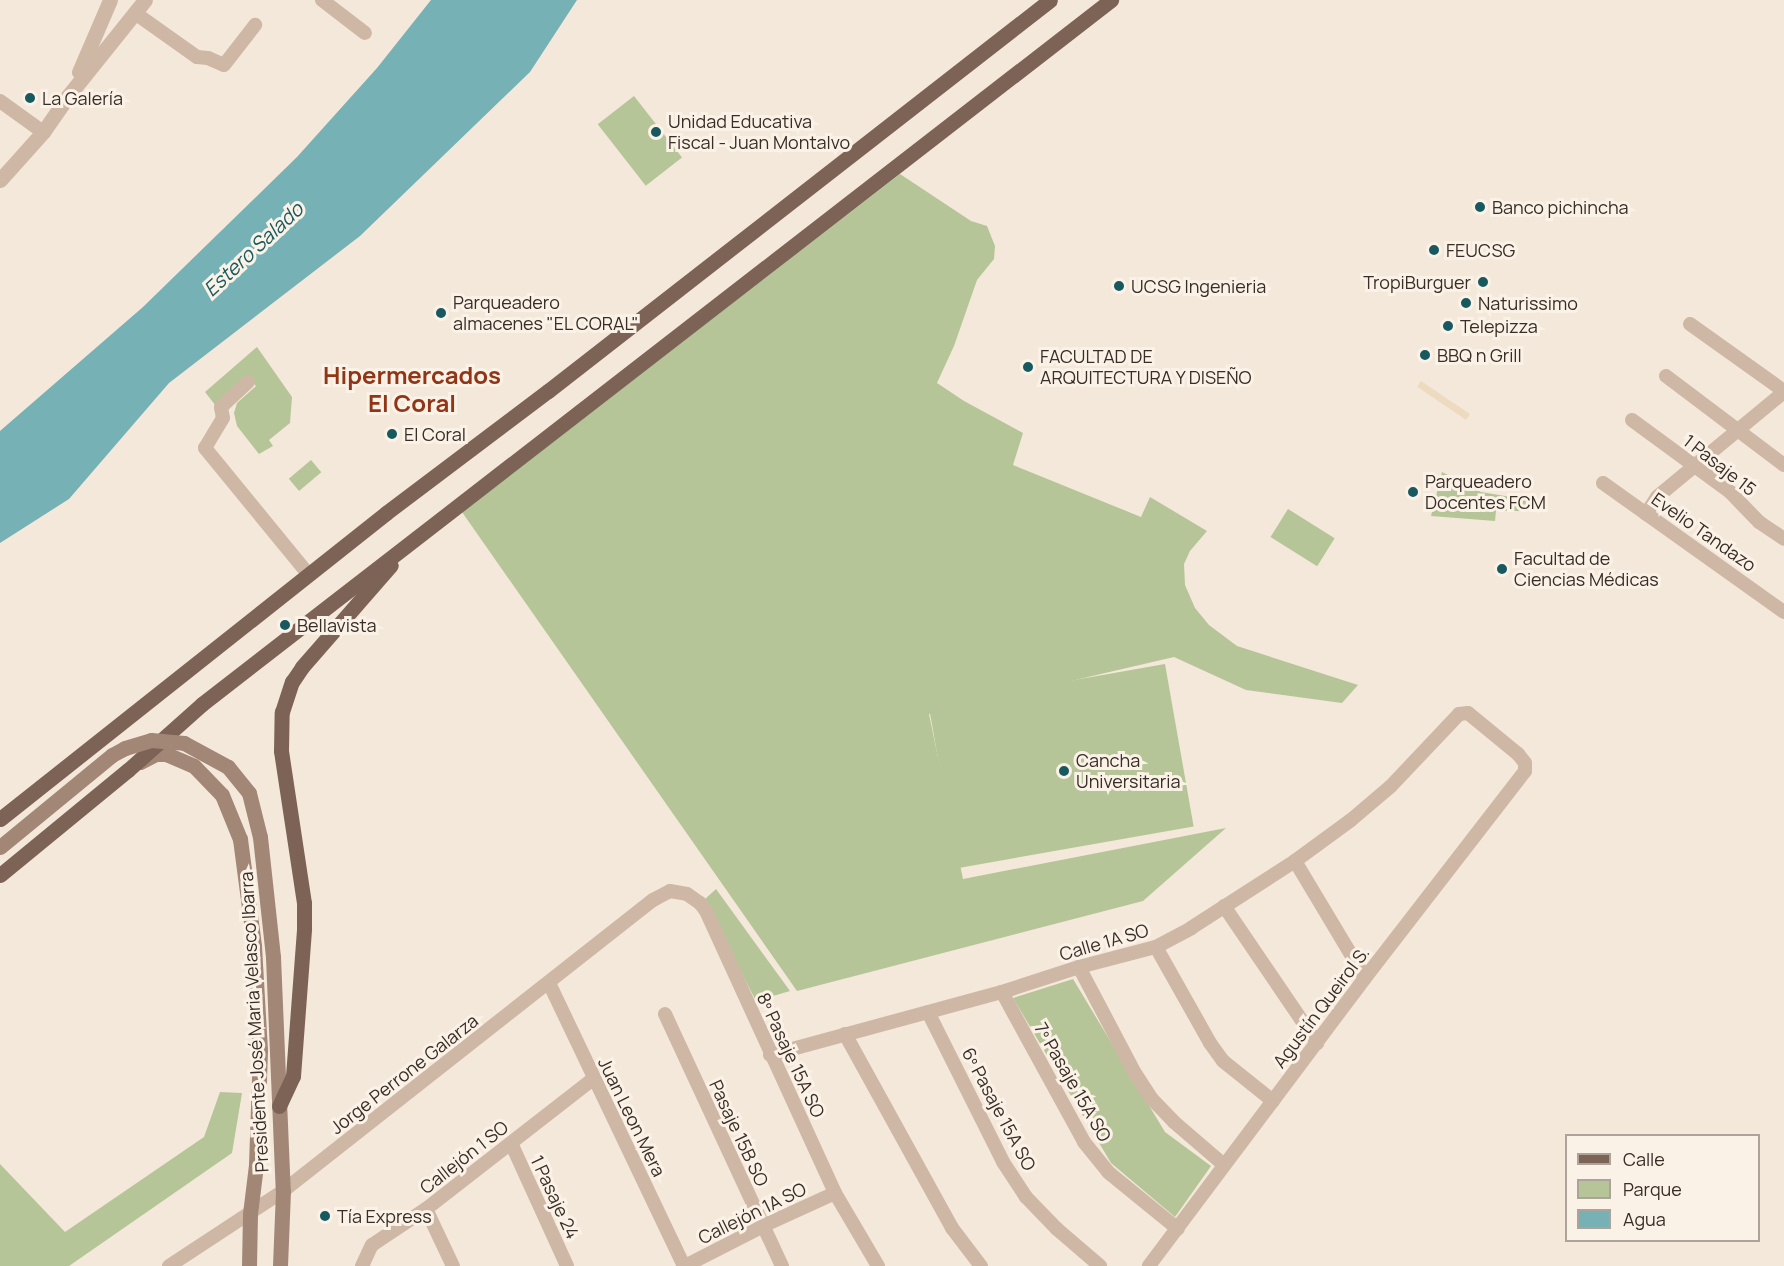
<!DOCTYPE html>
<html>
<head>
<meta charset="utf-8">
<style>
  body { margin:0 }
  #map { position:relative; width:1784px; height:1266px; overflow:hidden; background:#f4e8da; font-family:Manrope,sans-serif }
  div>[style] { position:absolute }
  .green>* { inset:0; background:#b5c598; transform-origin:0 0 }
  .plaza>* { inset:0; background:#eedabf; transform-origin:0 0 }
  .water>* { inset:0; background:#76b1b5 }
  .minor>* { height:14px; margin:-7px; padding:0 7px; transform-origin:7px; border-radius:7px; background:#ceb8a5 }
  .tertiary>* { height:15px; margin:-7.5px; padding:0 7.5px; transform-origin:7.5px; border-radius:7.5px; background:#ceb8a5 }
  .secondary>* { height:15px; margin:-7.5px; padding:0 7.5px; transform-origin:7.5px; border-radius:7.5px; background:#a28676 }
  .primary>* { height:15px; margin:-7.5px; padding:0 7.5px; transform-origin:7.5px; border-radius:7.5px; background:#7c6356 }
  .secondary-bridge>* { height:15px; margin:-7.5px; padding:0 7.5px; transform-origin:7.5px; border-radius:7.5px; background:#a28676 }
  .dots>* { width:16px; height:16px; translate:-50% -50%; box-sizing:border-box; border:3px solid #fbf2e7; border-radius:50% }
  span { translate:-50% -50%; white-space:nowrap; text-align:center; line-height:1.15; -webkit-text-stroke:6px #fbf2e7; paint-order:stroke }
  .poi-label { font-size:18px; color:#392d27 }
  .left { translate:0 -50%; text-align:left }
  .right { translate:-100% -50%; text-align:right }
  .street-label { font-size:18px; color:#392d27 }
  .water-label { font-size:20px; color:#18595f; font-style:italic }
  .district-label { font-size:24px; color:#903617; font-weight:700 }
  .legend { position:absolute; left:1565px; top:1134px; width:195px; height:108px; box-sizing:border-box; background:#fbf2e7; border:2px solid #ada39a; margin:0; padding:8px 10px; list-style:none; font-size:18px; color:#392d27 }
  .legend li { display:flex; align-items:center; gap:12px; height:30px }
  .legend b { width:30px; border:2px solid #ada39a }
</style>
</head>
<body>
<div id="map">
  <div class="green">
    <i style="left:634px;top:96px;width:78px;height:46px;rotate:52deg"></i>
    <i style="clip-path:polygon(900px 174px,971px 221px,987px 226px,995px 246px,994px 259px,977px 280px,954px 346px,937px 383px,964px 401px,1023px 433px,1013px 465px,1141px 517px,1150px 497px,1207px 531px,1190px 551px,1184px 564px,1185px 585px,1195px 608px,1209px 625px,1237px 646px,1358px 685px,1342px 703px,1246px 690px,1174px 657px,929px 714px,963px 879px,1226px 828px,1143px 901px,797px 991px,462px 512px)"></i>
    <i style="clip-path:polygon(257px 347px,292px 397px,290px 423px,269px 440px,273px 446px,259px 454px,237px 426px,234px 413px,237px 403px,256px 386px,250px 379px,216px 406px,205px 392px)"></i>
    <i style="left:311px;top:460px;width:16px;height:29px;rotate:50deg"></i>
    <i style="clip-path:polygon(1442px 472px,1481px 492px,1511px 497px,1528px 496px,1528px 511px,1496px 511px,1495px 521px,1431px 516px)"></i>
    <i style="left:1288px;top:509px;width:55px;height:33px;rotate:32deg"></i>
    <i style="left:1165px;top:664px;width:165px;height:240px;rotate:80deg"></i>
    <i style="clip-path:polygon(716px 889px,790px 991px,756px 1001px,704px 900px)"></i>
    <i style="clip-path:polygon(1073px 979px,1165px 1132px,1211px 1166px,1175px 1217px,1111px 1163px,1013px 998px)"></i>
    <i style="clip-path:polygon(220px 1092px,242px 1093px,232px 1153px,69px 1266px,0 1266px,0 1164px,65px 1232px,204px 1137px)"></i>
  </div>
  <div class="plaza">
    <i style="left:1421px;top:381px;width:59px;height:7px;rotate:34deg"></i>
  </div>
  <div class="water">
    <i style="clip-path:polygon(431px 0,577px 0,530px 72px,360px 236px,169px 383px,69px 499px,0 543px,0 431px,143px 307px,297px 157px,377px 68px)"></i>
  </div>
  <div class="minor">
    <i style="left:322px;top:0;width:54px;rotate:37.5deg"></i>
    <i style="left:135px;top:13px;width:76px;rotate:35.4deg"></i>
    <i style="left:197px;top:57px;width:11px;rotate:5deg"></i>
    <i style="left:208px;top:58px;width:17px;rotate:24deg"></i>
    <i style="left:224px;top:65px;width:51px;rotate:-52.2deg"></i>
    <i style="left:0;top:101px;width:53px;rotate:35.8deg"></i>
    <i style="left:1690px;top:324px;width:115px;rotate:35.5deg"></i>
    <i style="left:1666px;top:376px;width:148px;rotate:37deg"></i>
    <i style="left:248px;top:382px;width:37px;rotate:137deg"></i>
    <i style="left:221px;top:407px;width:11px;rotate:80deg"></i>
    <i style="left:223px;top:418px;width:35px;rotate:121deg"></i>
    <i style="left:205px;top:448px;width:164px;rotate:50.7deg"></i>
    <i style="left:1632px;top:420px;width:122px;rotate:36.3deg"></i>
    <i style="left:1730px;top:492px;width:42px;rotate:46deg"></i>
    <i style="left:1759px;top:522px;width:30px;rotate:34deg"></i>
    <i style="left:1603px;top:483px;width:222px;rotate:35.5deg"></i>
    <i style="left:1646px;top:514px;width:20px;rotate:-57deg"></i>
    <i style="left:1657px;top:497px;width:165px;rotate:-39.6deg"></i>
    <i style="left:1295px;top:861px;width:136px;rotate:59.1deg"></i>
    <i style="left:1224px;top:906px;width:166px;rotate:55.8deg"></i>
    <i style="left:1156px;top:947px;width:110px;rotate:60.6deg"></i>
    <i style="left:1210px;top:1043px;width:22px;rotate:54deg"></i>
    <i style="left:1223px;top:1061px;width:64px;rotate:38.7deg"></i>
    <i style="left:1079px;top:967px;width:120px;rotate:62.2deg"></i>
    <i style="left:1135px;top:1073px;width:31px;rotate:57deg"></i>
    <i style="left:1152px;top:1099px;width:32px;rotate:46deg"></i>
    <i style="left:1174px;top:1122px;width:66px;rotate:40.7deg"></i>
    <i style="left:549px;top:983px;width:314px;rotate:64.5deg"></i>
    <i style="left:1002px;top:992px;width:171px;rotate:61.3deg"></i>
    <i style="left:1084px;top:1142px;width:38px;rotate:51deg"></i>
    <i style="left:1108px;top:1172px;width:90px;rotate:39.2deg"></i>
    <i style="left:928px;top:1012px;width:168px;rotate:63.4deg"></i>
    <i style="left:1003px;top:1162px;width:42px;rotate:56.7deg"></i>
    <i style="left:1026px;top:1197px;width:45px;rotate:45.9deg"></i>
    <i style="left:1057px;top:1229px;width:57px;rotate:40.7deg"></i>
    <i style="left:665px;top:1014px;width:278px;rotate:65.1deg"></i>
    <i style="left:845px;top:1034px;width:222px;rotate:61.1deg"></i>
    <i style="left:952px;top:1228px;width:48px;rotate:52.7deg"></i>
    <i style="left:770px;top:1055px;width:240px;rotate:-15.2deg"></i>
    <i style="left:1002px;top:992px;width:81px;rotate:-18deg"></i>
    <i style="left:1079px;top:967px;width:80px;rotate:-14.6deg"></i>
    <i style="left:1156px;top:947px;width:40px;rotate:-28deg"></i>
    <i style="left:1191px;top:928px;width:124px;rotate:-32.8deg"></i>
    <i style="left:1295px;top:861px;width:69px;rotate:-36.2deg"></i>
    <i style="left:1351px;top:820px;width:52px;rotate:-40.4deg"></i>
    <i style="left:1391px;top:786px;width:99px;rotate:-46.6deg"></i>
    <i style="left:1459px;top:714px;width:9px;rotate:-6deg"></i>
    <i style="left:1468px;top:713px;width:65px;rotate:39.4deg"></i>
    <i style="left:1518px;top:754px;width:11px;rotate:52deg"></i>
    <i style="left:1525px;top:763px;width:8px;rotate:90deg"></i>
    <i style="left:1525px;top:771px;width:262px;rotate:127.7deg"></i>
    <i style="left:1365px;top:978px;width:360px;rotate:126.9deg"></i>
    <i style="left:511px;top:1143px;width:135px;rotate:65.5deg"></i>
    <i style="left:426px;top:1209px;width:63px;rotate:64.7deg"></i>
    <i style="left:169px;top:1266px;width:136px;rotate:-33.3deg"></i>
    <i style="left:283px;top:1191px;width:471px;rotate:-38.2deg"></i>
    <i style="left:653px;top:900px;width:19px;rotate:-28deg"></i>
    <i style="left:670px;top:891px;width:17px;rotate:10deg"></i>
    <i style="left:687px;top:894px;width:16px;rotate:35deg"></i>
    <i style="left:700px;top:903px;width:10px;rotate:53deg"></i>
    <i style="left:706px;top:911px;width:310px;rotate:65.4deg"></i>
    <i style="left:835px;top:1193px;width:85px;rotate:59.5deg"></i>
    <i style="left:362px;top:1266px;width:23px;rotate:-65deg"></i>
    <i style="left:372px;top:1245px;width:65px;rotate:-33.7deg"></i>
    <i style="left:426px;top:1209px;width:212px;rotate:-37.9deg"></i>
    <i style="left:685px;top:1266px;width:88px;rotate:-27.1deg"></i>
    <i style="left:763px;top:1226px;width:79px;rotate:-24.6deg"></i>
  </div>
  <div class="tertiary">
    <i style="left:79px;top:72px;width:78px;rotate:-66.7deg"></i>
    <i style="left:0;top:180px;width:64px;rotate:-48.1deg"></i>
    <i style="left:43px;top:132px;width:44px;rotate:-55.2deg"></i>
    <i style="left:68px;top:96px;width:123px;rotate:-51.3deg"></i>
  </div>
  <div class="secondary">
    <i style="left:140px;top:762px;width:18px;rotate:-27deg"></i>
    <i style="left:156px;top:754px;width:10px"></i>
    <i style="left:166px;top:754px;width:30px;rotate:23deg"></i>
    <i style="left:194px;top:766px;width:40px;rotate:46deg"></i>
    <i style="left:222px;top:795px;width:48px;rotate:67.8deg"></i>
    <i style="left:240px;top:839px;width:108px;rotate:82.5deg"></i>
    <i style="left:254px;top:946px;width:104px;rotate:86.7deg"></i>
    <i style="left:260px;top:1050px;width:115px;rotate:92deg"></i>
    <i style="left:256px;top:1165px;width:49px;rotate:97deg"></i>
    <i style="left:250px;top:1214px;width:52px;rotate:91.1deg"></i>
    <i style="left:260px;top:837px;width:121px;rotate:83.8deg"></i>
    <i style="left:273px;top:957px;width:234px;rotate:87.6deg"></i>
    <i style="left:283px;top:1191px;width:75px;rotate:92.3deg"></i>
  </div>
  <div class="primary">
    <i style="left:0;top:819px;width:493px;rotate:-38.4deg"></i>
    <i style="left:386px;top:513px;width:203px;rotate:-37deg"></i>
    <i style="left:548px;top:391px;width:636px;rotate:-37.91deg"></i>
    <i style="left:0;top:875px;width:166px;rotate:-39.4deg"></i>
    <i style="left:128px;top:770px;width:99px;rotate:-41.7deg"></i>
    <i style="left:202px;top:704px;width:1150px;rotate:-37.76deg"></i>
    <i style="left:279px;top:1106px;width:33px;rotate:-65deg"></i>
    <i style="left:293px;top:1076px;width:148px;rotate:-85.7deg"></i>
    <i style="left:304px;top:928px;width:25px;rotate:-90deg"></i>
    <i style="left:304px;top:903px;width:154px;rotate:-98.6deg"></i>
    <i style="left:281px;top:751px;width:39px;rotate:-89deg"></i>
    <i style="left:282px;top:712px;width:32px;rotate:-72deg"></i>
    <i style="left:292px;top:682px;width:18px;rotate:-56deg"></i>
    <i style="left:302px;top:667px;width:135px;rotate:-48.9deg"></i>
  </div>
  <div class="secondary-bridge">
    <i style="left:0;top:847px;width:145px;rotate:-39.4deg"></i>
    <i style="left:112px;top:755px;width:15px;rotate:-28deg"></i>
    <i style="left:125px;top:748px;width:27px;rotate:-17deg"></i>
    <i style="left:151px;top:740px;width:33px;rotate:5deg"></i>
    <i style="left:184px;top:743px;width:50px;rotate:28.6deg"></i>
    <i style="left:228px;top:767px;width:33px;rotate:51deg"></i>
    <i style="left:249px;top:793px;width:45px;rotate:76deg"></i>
  </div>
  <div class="dots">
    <i style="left:30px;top:98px;background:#18595f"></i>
    <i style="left:656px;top:132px;background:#18595f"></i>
    <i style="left:1480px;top:207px;background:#18595f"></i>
    <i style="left:1434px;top:250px;background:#18595f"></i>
    <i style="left:1483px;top:282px;background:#18595f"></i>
    <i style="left:1119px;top:286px;background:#18595f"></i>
    <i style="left:1466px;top:303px;background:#18595f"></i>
    <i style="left:441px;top:313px;background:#18595f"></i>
    <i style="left:1448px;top:326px;background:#18595f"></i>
    <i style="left:1425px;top:355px;background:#18595f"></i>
    <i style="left:1028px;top:367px;background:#18595f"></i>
    <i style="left:392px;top:434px;background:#18595f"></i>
    <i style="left:1413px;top:492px;background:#18595f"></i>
    <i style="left:1502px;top:569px;background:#18595f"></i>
    <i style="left:285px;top:625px;background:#18595f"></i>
    <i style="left:1064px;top:771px;background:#18595f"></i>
    <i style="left:325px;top:1216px;background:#18595f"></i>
  </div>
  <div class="poi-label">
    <span class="left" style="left:42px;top:98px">La Galería</span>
    <span class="left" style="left:668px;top:132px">Unidad Educativa<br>Fiscal - Juan Montalvo</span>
    <span class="left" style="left:1492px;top:207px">Banco pichincha</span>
    <span class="left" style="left:1446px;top:250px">FEUCSG</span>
    <span class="right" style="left:1471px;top:282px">TropiBurguer</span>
    <span class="left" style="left:1131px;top:286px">UCSG Ingenieria</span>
    <span class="left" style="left:453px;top:313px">Parqueadero<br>almacenes "EL CORAL"</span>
    <span class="left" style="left:1478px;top:303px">Naturissimo</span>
    <span class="left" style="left:1460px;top:326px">Telepizza</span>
    <span class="left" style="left:1437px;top:355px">BBQ n Grill</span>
    <span class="left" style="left:1040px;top:367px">FACULTAD DE<br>ARQUITECTURA Y DISEÑO</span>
    <span class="left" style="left:404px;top:434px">El Coral</span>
    <span class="left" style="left:1425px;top:492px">Parqueadero<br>Docentes FCM</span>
    <span class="left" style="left:1514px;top:569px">Facultad de<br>Ciencias Médicas</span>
    <span class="left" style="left:297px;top:625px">Bellavista</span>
    <span class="left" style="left:1076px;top:771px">Cancha<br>Universitaria</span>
    <span class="left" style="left:337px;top:1216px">Tía Express</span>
  </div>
  <div class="street-label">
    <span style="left:1720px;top:465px;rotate:38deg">1 Pasaje 15</span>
    <span style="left:1704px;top:532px;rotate:35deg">Evelio Tandazo</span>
    <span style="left:1104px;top:942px;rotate:-16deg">Calle 1A SO</span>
    <span style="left:1321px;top:1007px;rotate:-53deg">Agustín Queirol S.</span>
    <span style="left:254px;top:1022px;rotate:-93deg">Presidente José Maria Velasco Ibarra</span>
    <span style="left:791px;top:1055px;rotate:65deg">8º Pasaje 15A SO</span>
    <span style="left:404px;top:1074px;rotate:-38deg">Jorge Perrone Galarza</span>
    <span style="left:1073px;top:1082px;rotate:60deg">7º Pasaje 15A SO</span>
    <span style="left:999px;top:1109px;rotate:62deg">6º Pasaje 15A SO</span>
    <span style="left:632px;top:1117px;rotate:64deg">Juan Leon Mera</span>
    <span style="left:739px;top:1133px;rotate:65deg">Pasaje 15B SO</span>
    <span style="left:464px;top:1157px;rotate:-38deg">Callejón 1 SO</span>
    <span style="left:555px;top:1197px;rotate:65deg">1 Pasaje 24</span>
    <span style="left:752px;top:1213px;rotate:-26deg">Callejón 1A SO</span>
  </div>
  <div class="water-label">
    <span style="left:253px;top:249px;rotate:-43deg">Estero Salado</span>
  </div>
  <div class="district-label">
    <span style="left:412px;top:389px">Hipermercados<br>El Coral</span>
  </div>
  <ul class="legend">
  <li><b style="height:8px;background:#7c6356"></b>Calle</li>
  <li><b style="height:16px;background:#b5c598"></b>Parque</li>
  <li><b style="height:16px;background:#76b1b5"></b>Agua</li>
  </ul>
</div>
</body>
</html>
